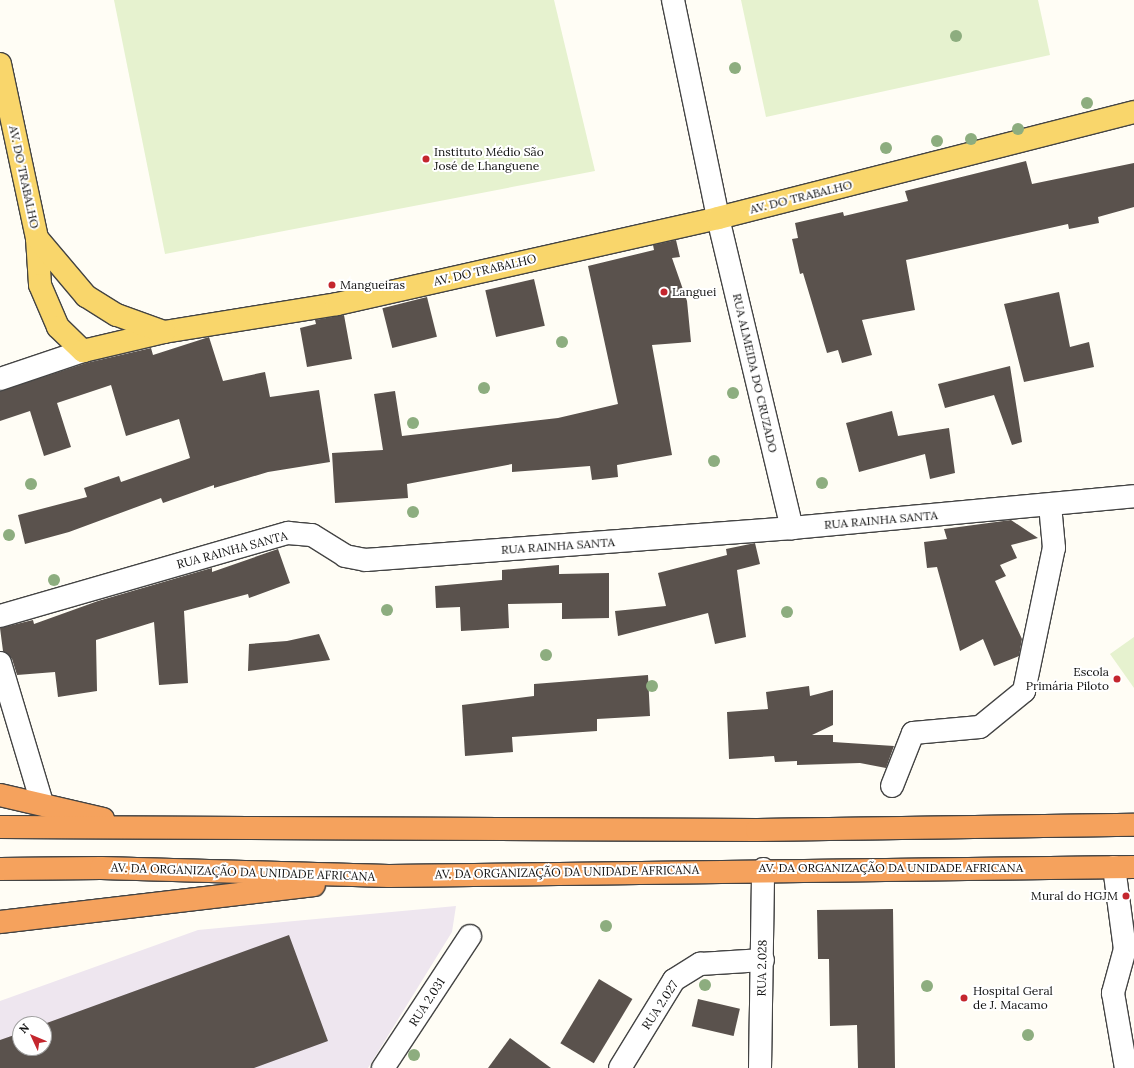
<!DOCTYPE html>
<html>
<head>
<meta charset="utf-8">
<style>
  body { margin:0 }
  #map { position:relative; width:1134px; height:1068px; overflow:hidden; background:#fffdf5; font-family:Lora,serif }
  div>[style] { position:absolute }
  .industrial>* { inset:0; background:#eee6ef }
  .pitch>* { inset:0; background:#e6f2cf }
  .building>* { inset:0; background:#5a524d; transform-origin:0 0 }
  .roads { filter:drop-shadow(1px 0 #444) drop-shadow(-1px 0 #444) drop-shadow(0 1px #444) drop-shadow(0 -1px #444) }
  .minor>* { height:22px; margin:-11px; padding:0 11px; transform-origin:11px; border-radius:11px; background:#fff }
  .major>* { height:22px; margin:-11px; padding:0 11px; transform-origin:11px; border-radius:11px; background:#f9d66b }
  .highway>* { height:22px; margin:-11px; padding:0 11px; transform-origin:11px; border-radius:11px; background:#f5a25d }
  .trees>* { width:12px; height:12px; margin:-6px; border-radius:50%; background:#8dad7f }
  .dots>* { width:11px; height:11px; translate:-50% -50%; box-sizing:border-box; border:2px solid #fff; border-radius:50% }
  span { translate:-50% -50%; white-space:nowrap; text-align:center; line-height:1.15; -webkit-text-stroke:4px #fff; paint-order:stroke }
  .poi-label { font-size:12px; color:#111 }
  .left { translate:0 -50%; text-align:left }
  .right { translate:-100% -50%; text-align:right }
  .street-label { font-size:12px; color:#111 }
  .north { position:absolute; left:12px; top:1016px; width:40px; height:40px; box-sizing:border-box; background:#fff; border:1px solid #a0a0a0; border-radius:50%; rotate:314deg; font-size:11px; font-weight:700; line-height:16px; text-align:center; color:#111 }
  .north::after { content:''; display:block; margin:auto; width:14px; height:18px; background:#c4262e; clip-path:polygon(50% 0,100% 100%,50% 72%,0 100%) }
</style>
</head>
<body>
<div id="map">
  <div class="industrial">
    <i style="clip-path:polygon(evenodd,456px 906px,452px 932px,368px 1068px,0 1068px,0 1001px,198px 930px,456px 906px,20px 1024px,44px 1024px,44px 1048px,20px 1048px,20px 1024px)"></i>
  </div>
  <div class="pitch">
    <i style="clip-path:polygon(114px 0,554px 0,595px 171px,165px 254px)"></i>
    <i style="clip-path:polygon(741px 0,1038px 0,1050px 55px,766px 117px)"></i>
    <i style="clip-path:polygon(1134px 637px,1134px 688px,1110px 654px)"></i>
  </div>
  <div class="building">
    <i style="clip-path:polygon(1026px 161px,1032px 184px,1134px 163px,1134px 207px,1098px 217px,1099px 223px,1069px 229px,1068px 224px,906px 260px,915px 310px,862px 320px,872px 355px,842px 363px,838px 350px,827px 353px,803px 273px,800px 274px,792px 239px,798px 238px,795px 223px,843px 212px,844px 216px,908px 201px,905px 191px)"></i>
    <i style="clip-path:polygon(676px 240px,680px 257px,672px 258px,687px 301px,691px 342px,652px 345px,672px 455px,617px 465px,618px 477px,592px 480px,590px 466px,512px 472px,512px 464px,407px 484px,408px 498px,335px 503px,332px 453px,383px 450px,374px 394px,395px 391px,402px 436px,558px 418px,618px 404px,588px 266px,654px 250px,653px 245px)"></i>
    <i style="left:534px;top:279px;width:48px;height:50px;rotate:77deg"></i>
    <i style="clip-path:polygon(1059px 292px,1070px 347px,1089px 342px,1094px 367px,1024px 382px,1004px 304px)"></i>
    <i style="left:427px;top:297px;width:41px;height:46px;rotate:76deg"></i>
    <i style="clip-path:polygon(344px 315px,352px 359px,307px 367px,300px 328px,316px 324px,315px 320px)"></i>
    <i style="clip-path:polygon(209px 337px,223px 381px,265px 372px,270px 397px,319px 390px,330px 462px,268px 472px,214px 488px,214px 485px,163px 503px,161px 498px,69px 532px,25px 544px,18px 515px,87px 497px,84px 488px,119px 476px,121px 482px,190px 458px,179px 419px,126px 436px,111px 385px,57px 403px,71px 447px,44px 456px,30px 411px,0 421px,0 391px,86px 363px,151px 348px,153px 355px)"></i>
    <i style="clip-path:polygon(1010px 366px,1022px 442px,1012px 445px,994px 395px,945px 408px,938px 384px)"></i>
    <i style="clip-path:polygon(892px 411px,898px 436px,949px 428px,955px 473px,930px 479px,925px 454px,859px 472px,846px 423px)"></i>
    <i style="clip-path:polygon(1011px 520px,1038px 538px,1011px 545px,1017px 558px,1000px 565px,1006px 576px,995px 581px,1022px 639px,1019px 656px,994px 666px,983px 639px,960px 651px,937px 567px,927px 568px,924px 542px,947px 539px,944px 529px)"></i>
    <i style="clip-path:polygon(755px 543px,760px 564px,737px 570px,746px 637px,715px 644px,708px 613px,618px 636px,615px 611px,666px 606px,658px 573px,727px 555px,726px 549px)"></i>
    <i style="clip-path:polygon(278px 549px,290px 583px,249px 598px,248px 594px,184px 611px,188px 683px,159px 685px,154px 622px,96px 640px,97px 691px,58px 697px,55px 672px,17px 675px,12px 659px,3px 651px,0 628px,33px 620px,34px 624px,98px 601px,201px 571px,212px 568px,212px 572px)"></i>
    <i style="clip-path:polygon(559px 565px,559px 574px,609px 573px,609px 618px,562px 619px,562px 603px,508px 604px,509px 628px,461px 631px,460px 607px,436px 608px,435px 586px,502px 580px,502px 570px)"></i>
    <i style="clip-path:polygon(319px 634px,330px 660px,248px 671px,249px 644px,287px 641px)"></i>
    <i style="clip-path:polygon(648px 675px,650px 716px,597px 719px,597px 731px,512px 737px,513px 752px,465px 756px,462px 705px,534px 696px,534px 684px)"></i>
    <i style="clip-path:polygon(809px 686px,810px 696px,833px 690px,833px 725px,812px 735px,833px 735px,833px 742px,894px 746px,886px 768px,860px 763px,797px 765px,797px 761px,775px 762px,774px 756px,729px 759px,727px 712px,768px 709px,766px 692px)"></i>
    <i style="clip-path:polygon(893px 909px,895px 1068px,858px 1068px,857px 1025px,830px 1026px,829px 959px,818px 959px,817px 910px)"></i>
    <i style="clip-path:polygon(289px 935px,328px 1041px,254px 1068px,0 1068px,0 1040px,20px 1033px,20px 1048px,44px 1048px,44px 1024px)"></i>
    <i style="left:599px;top:979px;width:39px;height:75px;rotate:31deg"></i>
    <i style="left:698px;top:999px;width:43px;height:28px;rotate:13deg"></i>
    <i style="clip-path:polygon(510px 1038px,551px 1068px,488px 1068px)"></i>
  </div>
  <div class="roads">
    <div class="minor">
      <i style="left:673px;top:0;width:223px;rotate:78.3deg"></i>
      <i style="left:718px;top:218px;width:319px;rotate:76.6deg"></i>
      <i style="left:0;top:379px;width:88px;rotate:-18.6deg"></i>
      <i style="left:0;top:616px;width:300px;rotate:-16.1deg"></i>
      <i style="left:288px;top:533px;width:24px;rotate:5deg"></i>
      <i style="left:312px;top:535px;width:39px;rotate:32deg"></i>
      <i style="left:345px;top:556px;width:21px;rotate:11deg"></i>
      <i style="left:366px;top:560px;width:427px;rotate:-4.3deg"></i>
      <i style="left:792px;top:528px;width:343px;rotate:-5.3deg"></i>
      <i style="left:0;top:663px;width:146px;rotate:73.3deg"></i>
      <i style="left:892px;top:786px;width:57px;rotate:-68.4deg"></i>
      <i style="left:913px;top:733px;width:67px;rotate:-5.1deg"></i>
      <i style="left:980px;top:727px;width:57px;rotate:-39.3deg"></i>
      <i style="left:1024px;top:691px;width:146px;rotate:-78.2deg"></i>
      <i style="left:1054px;top:548px;width:43px;rotate:-95.3deg"></i>
      <i style="left:1114px;top:867px;width:83px;rotate:82.4deg"></i>
      <i style="left:1125px;top:949px;width:46px;rotate:105.3deg"></i>
      <i style="left:1113px;top:993px;width:76px;rotate:80.2deg"></i>
      <i style="left:383px;top:1068px;width:158px;rotate:-56.6deg"></i>
      <i style="left:620px;top:1068px;width:103px;rotate:-58.5deg"></i>
      <i style="left:674px;top:980px;width:31px;rotate:-32deg"></i>
      <i style="left:700px;top:964px;width:63px;rotate:-3.6deg"></i>
      <i style="left:760px;top:1068px;width:199px;rotate:-89.1deg"></i>
    </div>
    <div class="major">
      <i style="left:0;top:64px;width:178px;rotate:78deg"></i>
      <i style="left:37px;top:238px;width:47px;rotate:86.3deg"></i>
      <i style="left:40px;top:285px;width:46px;rotate:66.8deg"></i>
      <i style="left:58px;top:327px;width:35px;rotate:44deg"></i>
      <i style="left:83px;top:351px;width:83px;rotate:-13.2deg"></i>
      <i style="left:164px;top:332px;width:175px;rotate:-9.2deg"></i>
      <i style="left:337px;top:304px;width:391px;rotate:-12.7deg"></i>
      <i style="left:718px;top:218px;width:429px;rotate:-14.3deg"></i>
      <i style="left:37px;top:238px;width:76px;rotate:49.8deg"></i>
      <i style="left:86px;top:296px;width:36px;rotate:32deg"></i>
      <i style="left:117px;top:315px;width:50px;rotate:19.9deg"></i>
    </div>
    <div class="highway">
      <i style="left:0;top:795px;width:106px;rotate:13.1deg"></i>
      <i style="left:0;top:827px;width:757px;rotate:0.23deg"></i>
      <i style="left:757px;top:830px;width:377px;rotate:-0.8deg"></i>
      <i style="left:0;top:869px;width:101px;rotate:-0.6deg"></i>
      <i style="left:101px;top:868px;width:288px;rotate:1.6deg"></i>
      <i style="left:389px;top:876px;width:745px;rotate:-0.69deg"></i>
      <i style="left:0;top:922px;width:316px;rotate:-6.7deg"></i>
    </div>
  </div>
  <div class="trees">
    <i style="left:956px;top:36px"></i>
    <i style="left:735px;top:68px"></i>
    <i style="left:1087px;top:103px"></i>
    <i style="left:1018px;top:129px"></i>
    <i style="left:971px;top:139px"></i>
    <i style="left:937px;top:141px"></i>
    <i style="left:886px;top:148px"></i>
    <i style="left:562px;top:342px"></i>
    <i style="left:484px;top:388px"></i>
    <i style="left:733px;top:393px"></i>
    <i style="left:413px;top:423px"></i>
    <i style="left:714px;top:461px"></i>
    <i style="left:822px;top:483px"></i>
    <i style="left:31px;top:484px"></i>
    <i style="left:413px;top:512px"></i>
    <i style="left:9px;top:535px"></i>
    <i style="left:54px;top:580px"></i>
    <i style="left:387px;top:610px"></i>
    <i style="left:787px;top:612px"></i>
    <i style="left:546px;top:655px"></i>
    <i style="left:652px;top:686px"></i>
    <i style="left:606px;top:926px"></i>
    <i style="left:705px;top:985px"></i>
    <i style="left:927px;top:986px"></i>
    <i style="left:1028px;top:1035px"></i>
    <i style="left:414px;top:1055px"></i>
  </div>
  <div class="dots">
    <i style="left:426px;top:159px;background:#c4262e"></i>
    <i style="left:332px;top:285px;background:#c4262e"></i>
    <i style="left:664px;top:292px;background:#c4262e"></i>
    <i style="left:1117px;top:679px;background:#c4262e"></i>
    <i style="left:1126px;top:896px;background:#c4262e"></i>
    <i style="left:964px;top:998px;background:#c4262e"></i>
  </div>
  <div class="poi-label">
    <span class="left" style="left:434px;top:159px">Instituto Médio São<br>José de Lhanguene</span>
    <span class="left" style="left:340px;top:285px">Mangueiras</span>
    <span class="left" style="left:672px;top:292px">Languei</span>
    <span class="right" style="left:1109px;top:679px">Escola<br>Primária Piloto</span>
    <span class="right" style="left:1118px;top:896px">Mural do HGJM</span>
    <span class="left" style="left:973px;top:998px">Hospital Geral<br>de J. Macamo</span>
  </div>
  <div class="street-label">
    <span style="left:24px;top:177px;rotate:78deg">AV. DO TRABALHO</span>
    <span style="left:801px;top:197px;rotate:-14deg">AV. DO TRABALHO</span>
    <span style="left:485px;top:270px;rotate:-13deg">AV. DO TRABALHO</span>
    <span style="left:755px;top:373px;rotate:77deg">RUA ALMEIDA DO CRUZADO</span>
    <span style="left:881px;top:520px;rotate:-5deg">RUA RAINHA SANTA</span>
    <span style="left:558px;top:546px;rotate:-4deg">RUA RAINHA SANTA</span>
    <span style="left:232px;top:550px;rotate:-15deg">RUA RAINHA SANTA</span>
    <span style="left:891px;top:868px">AV. DA ORGANIZAÇÃO DA UNIDADE AFRICANA</span>
    <span style="left:243px;top:872px;rotate:2deg">AV. DA ORGANIZAÇÃO DA UNIDADE AFRICANA</span>
    <span style="left:567px;top:872px;rotate:-1deg">AV. DA ORGANIZAÇÃO DA UNIDADE AFRICANA</span>
    <span style="left:762px;top:968px;rotate:-89deg">RUA 2.028</span>
    <span style="left:427px;top:1002px;rotate:-57deg">RUA 2.031</span>
    <span style="left:660px;top:1005px;rotate:-57deg">RUA 2.027</span>
  </div>
  <div class="north">N</div>
</div>
</body>
</html>
